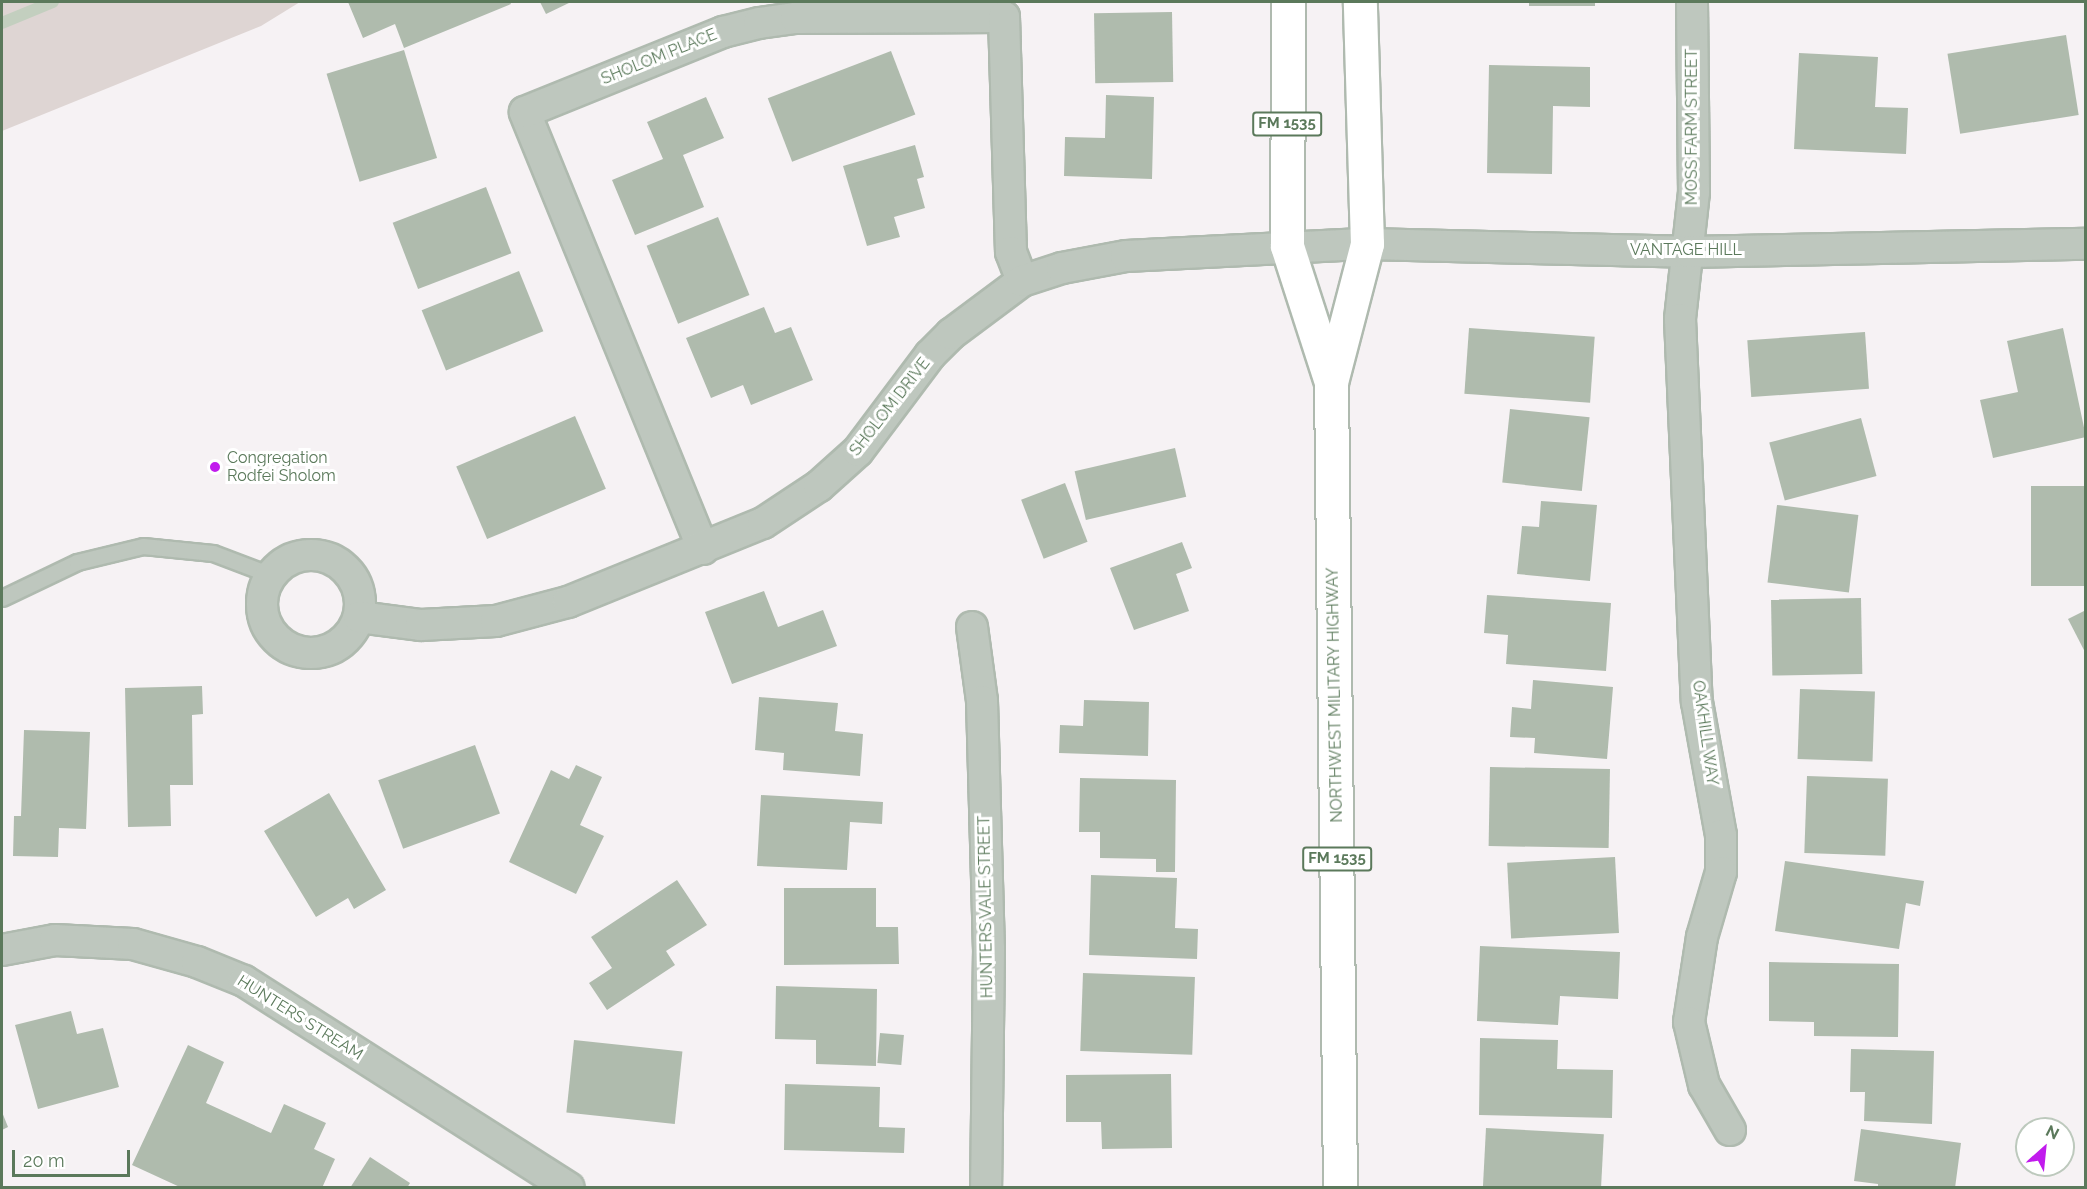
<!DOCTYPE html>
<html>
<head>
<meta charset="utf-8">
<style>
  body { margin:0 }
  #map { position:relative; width:2087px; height:1189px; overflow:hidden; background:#f6f2f4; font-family:Raleway,sans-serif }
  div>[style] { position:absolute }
  .green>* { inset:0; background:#ded5d3 }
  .stream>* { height:12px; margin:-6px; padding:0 6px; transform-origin:6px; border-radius:6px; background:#c3cfbf }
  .building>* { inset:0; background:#afbbad; transform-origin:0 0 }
  .roads { filter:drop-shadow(2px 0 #afbaaf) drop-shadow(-2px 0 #afbaaf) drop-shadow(0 2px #afbaaf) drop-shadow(0 -2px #afbaaf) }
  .service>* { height:15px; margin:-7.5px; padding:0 7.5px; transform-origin:7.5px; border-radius:7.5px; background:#bec7be }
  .minor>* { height:30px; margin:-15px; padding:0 15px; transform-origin:15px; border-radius:15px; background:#bec7be }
  .minor>.ring { margin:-15px; padding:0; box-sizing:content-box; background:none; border:30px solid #bec7be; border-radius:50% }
  .primary>* { height:33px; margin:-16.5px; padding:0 16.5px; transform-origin:16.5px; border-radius:16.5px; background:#fff }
  .dots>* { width:16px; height:16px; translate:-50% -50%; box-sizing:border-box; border:3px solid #fff; border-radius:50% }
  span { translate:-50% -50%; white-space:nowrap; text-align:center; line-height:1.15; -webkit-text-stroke:6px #fff; paint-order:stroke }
  .shield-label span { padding:2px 4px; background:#fff; border:2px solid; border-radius:4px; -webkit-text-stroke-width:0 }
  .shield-label { font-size:15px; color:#5b795b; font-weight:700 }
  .street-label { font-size:16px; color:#5b795b }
  .poi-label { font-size:16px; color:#5b795b }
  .left { translate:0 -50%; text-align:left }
  .frame { position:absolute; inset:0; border:3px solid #5b795b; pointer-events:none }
  .north { position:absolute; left:2015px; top:1117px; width:60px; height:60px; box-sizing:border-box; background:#fff; border:2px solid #bdc9bd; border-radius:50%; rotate:27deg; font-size:16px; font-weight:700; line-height:24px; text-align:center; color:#5b795b }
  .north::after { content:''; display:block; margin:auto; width:21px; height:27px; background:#c11bed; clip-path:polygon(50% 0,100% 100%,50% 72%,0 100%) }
  .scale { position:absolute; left:12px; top:1150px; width:118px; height:27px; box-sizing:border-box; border:3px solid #5b795b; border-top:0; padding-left:8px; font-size:18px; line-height:21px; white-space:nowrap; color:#5b795b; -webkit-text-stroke:4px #fff; paint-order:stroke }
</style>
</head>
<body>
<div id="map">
  <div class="green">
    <i style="clip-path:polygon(2px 2px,300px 2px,261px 26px,2px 131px)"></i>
  </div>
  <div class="stream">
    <i style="left:2px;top:23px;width:55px;rotate:-22.4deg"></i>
  </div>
  <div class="building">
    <i style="clip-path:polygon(348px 2px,510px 2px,511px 4px,404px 48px,395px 24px,363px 38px)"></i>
    <i style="clip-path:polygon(540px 2px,571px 2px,546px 14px)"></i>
    <i style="left:1529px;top:2px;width:66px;height:4px"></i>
    <i style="left:1172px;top:12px;width:70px;height:78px;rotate:89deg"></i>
    <i style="left:2066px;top:35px;width:81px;height:120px;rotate:81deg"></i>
    <i style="left:404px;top:50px;width:113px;height:81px;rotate:73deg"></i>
    <i style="left:891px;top:51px;width:68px;height:132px;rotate:69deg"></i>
    <i style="clip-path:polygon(1799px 53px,1878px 57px,1875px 107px,1908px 108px,1906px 154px,1794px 149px)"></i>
    <i style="clip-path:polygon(1489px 65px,1590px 67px,1590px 107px,1553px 106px,1552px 174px,1487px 173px)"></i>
    <i style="clip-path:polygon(1106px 95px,1154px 97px,1152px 179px,1064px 176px,1065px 137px,1105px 138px)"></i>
    <i style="clip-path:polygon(706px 97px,724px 138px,683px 155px,704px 207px,635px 235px,612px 180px,663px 159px,647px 122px)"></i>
    <i style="clip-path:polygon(915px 145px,924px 177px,917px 179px,925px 208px,894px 217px,900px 237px,867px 246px,843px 166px)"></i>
    <i style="left:486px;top:187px;width:71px;height:100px;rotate:69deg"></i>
    <i style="left:718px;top:217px;width:84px;height:77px;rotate:68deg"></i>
    <i style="left:519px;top:271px;width:65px;height:105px;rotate:68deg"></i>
    <i style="clip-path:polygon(764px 307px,775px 333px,791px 327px,813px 380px,751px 405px,743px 385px,711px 398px,686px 338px)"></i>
    <i style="left:1469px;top:328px;width:126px;height:66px;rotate:4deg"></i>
    <i style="clip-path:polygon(2063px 328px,2086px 437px,1993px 458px,1980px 400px,2018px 392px,2007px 341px)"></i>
    <i style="left:1865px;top:332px;width:57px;height:118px;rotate:86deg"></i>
    <i style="left:1510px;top:409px;width:80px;height:74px;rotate:6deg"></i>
    <i style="left:575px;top:416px;width:79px;height:129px;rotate:67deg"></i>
    <i style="left:1861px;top:418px;width:60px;height:95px;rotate:75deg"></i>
    <i style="left:1175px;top:448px;width:50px;height:103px;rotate:77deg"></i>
    <i style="left:1065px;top:483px;width:63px;height:47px;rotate:69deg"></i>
    <i style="left:2086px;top:486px;width:100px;height:55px;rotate:90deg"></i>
    <i style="clip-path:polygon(1541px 501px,1597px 505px,1590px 581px,1517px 574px,1522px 526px,1539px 527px)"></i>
    <i style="left:1777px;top:505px;width:82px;height:78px;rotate:7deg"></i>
    <i style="clip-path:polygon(1182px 542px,1192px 568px,1176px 574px,1189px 611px,1134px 630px,1110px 568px)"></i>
    <i style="clip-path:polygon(764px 591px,778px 627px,823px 610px,837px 646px,732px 684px,705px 612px)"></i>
    <i style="clip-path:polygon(1487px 595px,1611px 603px,1606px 671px,1506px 664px,1508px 635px,1484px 633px)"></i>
    <i style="left:1861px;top:598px;width:76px;height:90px;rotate:89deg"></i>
    <i style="clip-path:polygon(2086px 610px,2086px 654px,2068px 619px)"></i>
    <i style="clip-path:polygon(1533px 680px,1613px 687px,1607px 759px,1534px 753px,1535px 738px,1510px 737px,1512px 707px,1531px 709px)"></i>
    <i style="clip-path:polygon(202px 686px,203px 714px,192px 715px,193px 785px,170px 785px,171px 826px,128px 827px,125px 688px)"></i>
    <i style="left:1800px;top:689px;width:75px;height:70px;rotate:2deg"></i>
    <i style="clip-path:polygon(759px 697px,838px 703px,835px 731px,863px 734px,860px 776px,783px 770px,784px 753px,755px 750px)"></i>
    <i style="clip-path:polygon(1084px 700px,1149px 702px,1148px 756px,1059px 753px,1060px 725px,1083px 726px)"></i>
    <i style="clip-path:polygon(24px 730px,90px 732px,86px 829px,59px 828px,58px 857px,13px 856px,14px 816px,21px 816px)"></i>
    <i style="left:475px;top:745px;width:73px;height:103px;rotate:70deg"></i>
    <i style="clip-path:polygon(576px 765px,602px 777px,580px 825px,604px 836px,576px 894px,509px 862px,551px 770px,569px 779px)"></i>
    <i style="left:1490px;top:767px;width:120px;height:79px;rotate:1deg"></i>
    <i style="left:1807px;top:776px;width:81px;height:77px;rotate:2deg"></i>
    <i style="clip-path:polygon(1080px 778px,1176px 780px,1175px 872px,1156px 872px,1156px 859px,1100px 858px,1100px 832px,1079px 832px)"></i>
    <i style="clip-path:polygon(329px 793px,386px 890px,354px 909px,348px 898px,316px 917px,264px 831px)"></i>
    <i style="clip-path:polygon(761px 795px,883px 802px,882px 824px,850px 822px,847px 870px,757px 866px)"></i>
    <i style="left:1615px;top:857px;width:76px;height:108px;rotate:87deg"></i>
    <i style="clip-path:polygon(1785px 861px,1924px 881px,1920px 906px,1906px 903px,1899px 949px,1775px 931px)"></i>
    <i style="clip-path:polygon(1091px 875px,1177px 878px,1175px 928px,1198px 929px,1197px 959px,1089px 955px)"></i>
    <i style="clip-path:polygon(677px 880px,707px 925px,666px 951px,675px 965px,607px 1010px,589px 983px,612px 968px,591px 937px)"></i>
    <i style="clip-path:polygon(784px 888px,876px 888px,876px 927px,898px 927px,899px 964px,784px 965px)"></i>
    <i style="clip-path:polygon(1480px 946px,1620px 952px,1618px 999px,1560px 996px,1558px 1025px,1477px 1021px)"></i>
    <i style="clip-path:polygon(1769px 962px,1899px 964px,1898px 1037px,1814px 1036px,1814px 1022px,1769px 1021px)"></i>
    <i style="left:1083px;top:973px;width:112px;height:78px;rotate:2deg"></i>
    <i style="clip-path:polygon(776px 986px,877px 989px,876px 1066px,816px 1064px,816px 1040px,775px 1039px)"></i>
    <i style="clip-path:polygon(71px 1011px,77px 1034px,103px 1028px,119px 1087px,38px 1109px,15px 1025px)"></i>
    <i style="left:880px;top:1033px;width:24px;height:30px;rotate:5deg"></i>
    <i style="clip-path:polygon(1480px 1038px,1558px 1040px,1557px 1069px,1613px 1070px,1612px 1118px,1479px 1115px)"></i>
    <i style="left:574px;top:1040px;width:109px;height:73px;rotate:6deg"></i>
    <i style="clip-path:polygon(188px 1045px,224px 1062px,206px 1103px,271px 1133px,284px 1104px,326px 1123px,314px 1149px,335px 1159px,322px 1188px,182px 1188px,132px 1165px)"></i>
    <i style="clip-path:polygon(1851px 1049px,1934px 1051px,1932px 1124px,1864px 1121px,1865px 1092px,1850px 1092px)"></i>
    <i style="clip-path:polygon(1171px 1074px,1172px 1148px,1102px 1149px,1101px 1122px,1066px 1122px,1066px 1075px)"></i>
    <i style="clip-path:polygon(785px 1084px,880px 1087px,879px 1127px,905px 1128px,904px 1153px,784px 1150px)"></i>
    <i style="clip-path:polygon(2px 1112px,8px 1127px,2px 1130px)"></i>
    <i style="left:1486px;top:1128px;width:118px;height:60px;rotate:3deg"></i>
    <i style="clip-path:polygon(1861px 1129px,1961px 1143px,1955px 1188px,1878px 1188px,1878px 1184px,1854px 1181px)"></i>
    <i style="clip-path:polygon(370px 1157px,410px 1183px,407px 1188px,350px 1188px)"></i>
  </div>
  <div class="roads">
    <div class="service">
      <i style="left:2px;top:598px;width:83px;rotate:-25.6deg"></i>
      <i style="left:77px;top:562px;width:68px;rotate:-13.6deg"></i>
      <i style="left:143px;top:546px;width:70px;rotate:5.7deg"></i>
      <i style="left:213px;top:553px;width:62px;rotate:20.8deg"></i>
    </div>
    <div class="minor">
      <i style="left:1692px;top:2px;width:190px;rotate:89.4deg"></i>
      <i style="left:1694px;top:192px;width:128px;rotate:96.3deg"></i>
      <i style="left:1680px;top:319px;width:383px;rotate:87.5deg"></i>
      <i style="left:1697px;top:702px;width:135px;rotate:79.8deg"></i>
      <i style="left:1721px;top:835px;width:37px;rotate:90deg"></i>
      <i style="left:1721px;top:872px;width:68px;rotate:106.3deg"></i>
      <i style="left:1702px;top:937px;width:86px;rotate:98.7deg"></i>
      <i style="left:1689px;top:1022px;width:65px;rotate:76.6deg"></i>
      <i style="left:1704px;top:1085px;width:52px;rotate:60deg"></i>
      <i style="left:703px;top:549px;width:472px;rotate:-112.2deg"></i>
      <i style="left:525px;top:112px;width:214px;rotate:-22deg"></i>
      <i style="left:723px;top:32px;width:37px;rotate:-14deg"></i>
      <i style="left:759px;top:23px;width:37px;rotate:-8deg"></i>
      <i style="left:796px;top:18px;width:208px;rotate:-0.3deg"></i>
      <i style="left:1004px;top:17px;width:235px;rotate:88.3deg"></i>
      <i style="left:1011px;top:252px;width:31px;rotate:69deg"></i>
      <i class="ring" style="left:262px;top:555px;width:68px;height:68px"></i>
      <i style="left:359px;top:617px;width:63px;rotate:7.4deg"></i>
      <i style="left:421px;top:625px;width:75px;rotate:-3.1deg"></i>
      <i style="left:496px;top:621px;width:74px;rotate:-14.8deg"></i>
      <i style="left:568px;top:602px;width:210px;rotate:-22.1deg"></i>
      <i style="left:763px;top:523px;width:67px;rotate:-33.5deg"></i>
      <i style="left:819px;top:486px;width:52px;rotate:-41.9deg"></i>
      <i style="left:858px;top:451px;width:120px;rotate:-53.1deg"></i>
      <i style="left:930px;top:355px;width:30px;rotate:-45deg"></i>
      <i style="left:951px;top:334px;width:89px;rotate:-36.7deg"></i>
      <i style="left:1022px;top:281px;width:42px;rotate:-18deg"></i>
      <i style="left:1062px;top:268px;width:65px;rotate:-10.6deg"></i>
      <i style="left:1126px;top:256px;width:241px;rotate:-2.9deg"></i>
      <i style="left:1367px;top:244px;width:321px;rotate:1.4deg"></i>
      <i style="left:1688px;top:252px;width:398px;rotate:-1.2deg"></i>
      <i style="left:972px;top:627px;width:75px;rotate:82.3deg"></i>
      <i style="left:982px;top:701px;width:248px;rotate:88.4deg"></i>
      <i style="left:989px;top:949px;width:239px;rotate:90.7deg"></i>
      <i style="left:2px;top:950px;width:54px;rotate:-10.7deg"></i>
      <i style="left:55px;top:940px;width:78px;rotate:2.9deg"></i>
      <i style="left:133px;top:944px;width:66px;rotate:15.7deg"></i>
      <i style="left:197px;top:962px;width:51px;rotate:22deg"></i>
      <i style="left:244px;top:981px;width:385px;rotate:32.5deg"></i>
    </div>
    <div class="primary">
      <i style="left:1288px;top:2px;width:244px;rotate:90.2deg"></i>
      <i style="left:1287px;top:246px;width:143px;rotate:72.1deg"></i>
      <i style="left:1340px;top:1188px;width:806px;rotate:-90.64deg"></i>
      <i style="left:1331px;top:382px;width:143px;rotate:-75.4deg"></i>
      <i style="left:1367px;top:244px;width:242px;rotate:-91.7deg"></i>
    </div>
  </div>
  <div class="dots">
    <i style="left:215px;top:467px;background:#c11bed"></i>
  </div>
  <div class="shield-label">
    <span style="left:1287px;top:124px">FM 1535</span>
    <span style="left:1337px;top:859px">FM 1535</span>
  </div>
  <div class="street-label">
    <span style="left:659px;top:57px;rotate:-22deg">SHOLOM PLACE</span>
    <span style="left:1692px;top:127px;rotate:-90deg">MOSS FARM STREET</span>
    <span style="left:1686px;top:250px">VANTAGE HILL</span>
    <span style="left:890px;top:407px;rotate:-52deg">SHOLOM DRIVE</span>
    <span style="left:1335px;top:695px;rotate:-91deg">NORTHWEST MILITARY HIGHWAY</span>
    <span style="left:1705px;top:733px;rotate:82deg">OAKHILL WAY</span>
    <span style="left:986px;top:907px;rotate:-91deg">HUNTERS VALE STREET</span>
    <span style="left:300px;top:1018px;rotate:32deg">HUNTERS STREAM</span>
  </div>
  <div class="poi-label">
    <span class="left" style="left:227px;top:467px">Congregation<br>Rodfei Sholom</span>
  </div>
  <div class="frame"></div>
  <div class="north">N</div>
  <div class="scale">20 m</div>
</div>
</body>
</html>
